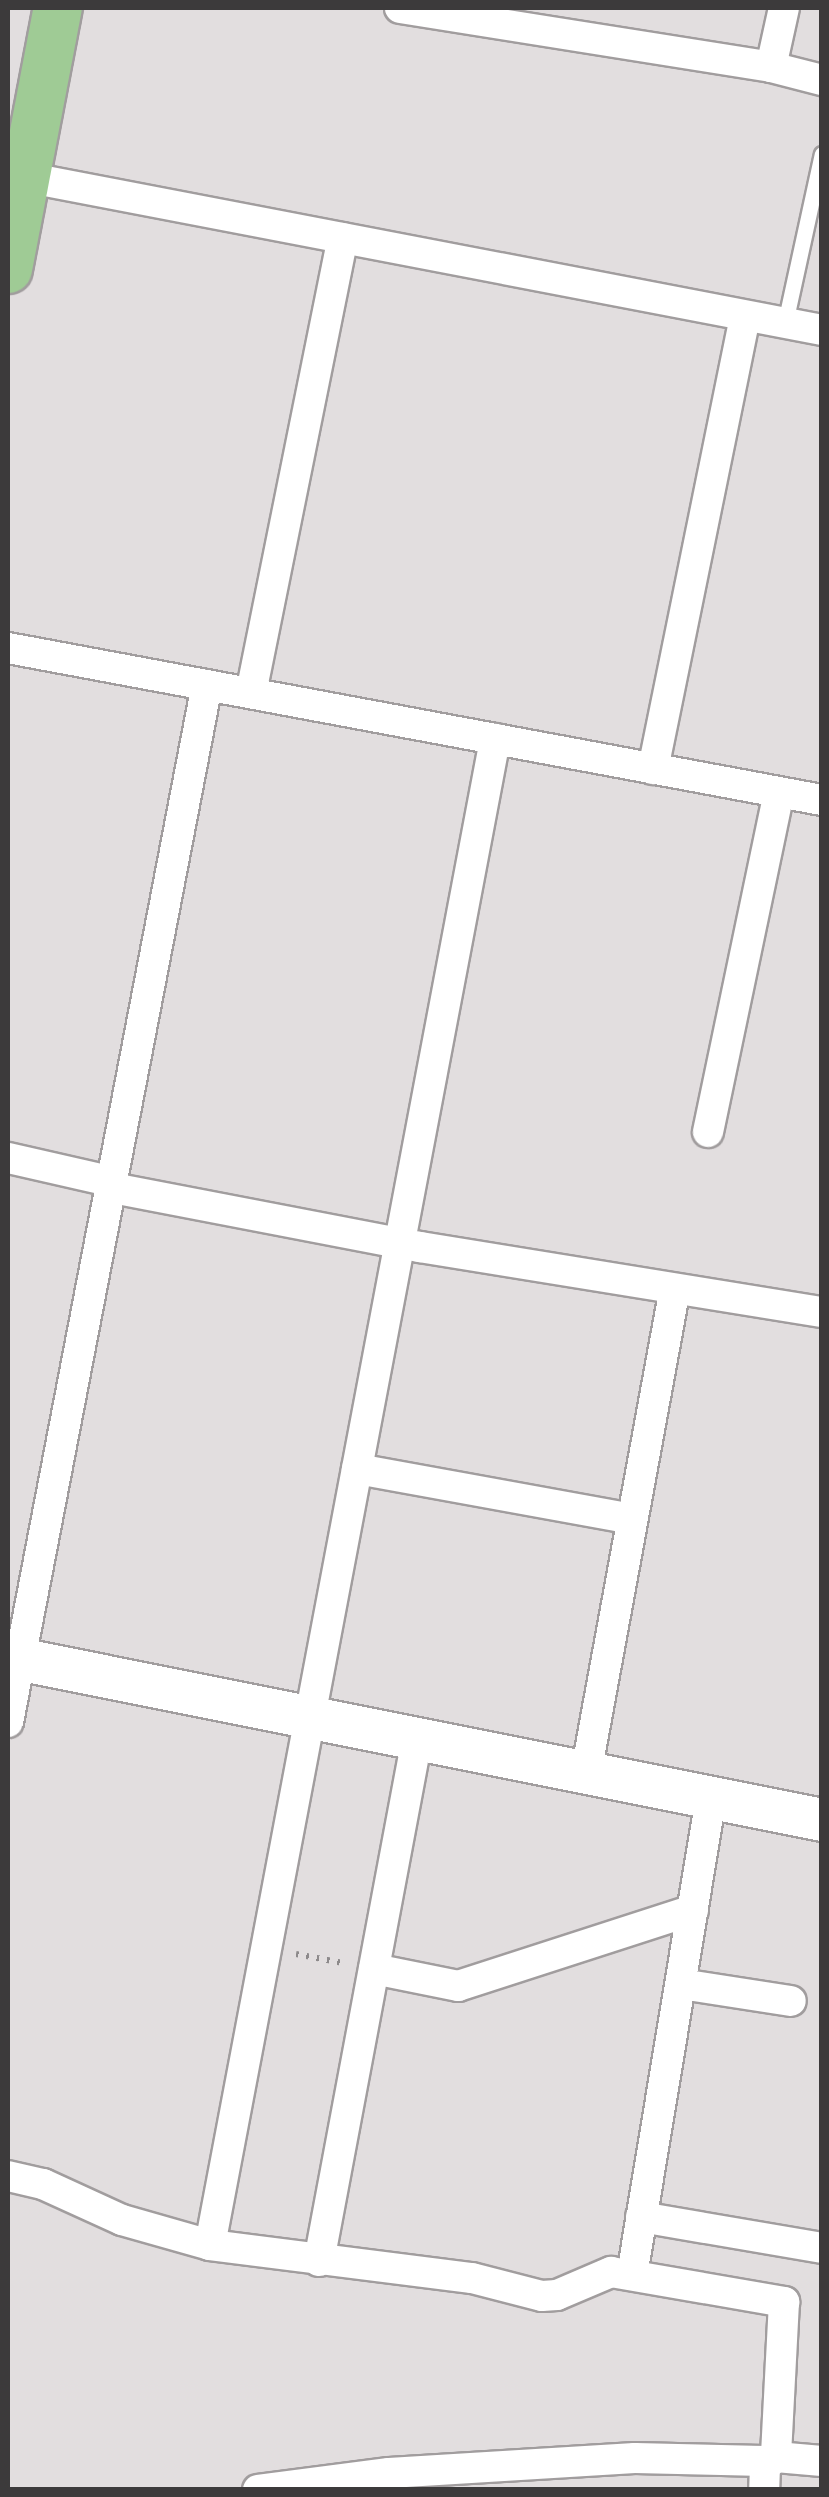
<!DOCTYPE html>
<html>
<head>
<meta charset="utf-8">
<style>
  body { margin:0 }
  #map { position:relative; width:829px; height:2497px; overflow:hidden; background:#e2dedf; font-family:"Source Serif 4",serif }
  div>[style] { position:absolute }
  .path>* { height:6px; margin-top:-3px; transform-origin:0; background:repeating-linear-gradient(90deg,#8d8a8b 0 2.5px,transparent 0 10.5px) }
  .roads { filter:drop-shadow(2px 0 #a19d9e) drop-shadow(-2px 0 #a19d9e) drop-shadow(0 2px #a19d9e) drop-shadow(0 -2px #a19d9e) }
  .lane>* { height:15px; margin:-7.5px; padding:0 7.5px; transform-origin:7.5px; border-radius:7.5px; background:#fff }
  .street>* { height:30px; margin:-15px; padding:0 15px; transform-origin:15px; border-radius:15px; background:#fff }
  .secondary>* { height:42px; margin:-21px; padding:0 21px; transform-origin:21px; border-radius:21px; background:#fff }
  .primary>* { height:48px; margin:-24px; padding:0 24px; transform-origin:24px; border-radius:24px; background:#9fcb95 }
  span { translate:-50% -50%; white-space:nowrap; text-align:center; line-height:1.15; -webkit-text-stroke:9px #efebed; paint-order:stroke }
  .frame { position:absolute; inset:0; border:10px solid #3c3a3b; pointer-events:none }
</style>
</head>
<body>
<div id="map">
  <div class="path">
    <i style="left:296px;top:1954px;width:48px;rotate:10.8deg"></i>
  </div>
  <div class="roads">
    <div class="lane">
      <i style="left:785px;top:323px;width:173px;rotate:-77.7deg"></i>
    </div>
    <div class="street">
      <i style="left:400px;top:8px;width:376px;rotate:9deg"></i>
      <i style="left:771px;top:67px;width:53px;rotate:14.3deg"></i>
      <i style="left:771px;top:67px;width:60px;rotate:-77.6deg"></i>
      <i style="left:9px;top:174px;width:828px;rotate:10.86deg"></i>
      <i style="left:8px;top:648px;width:828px;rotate:10.58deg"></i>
      <i style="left:251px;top:693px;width:464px;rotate:-78.6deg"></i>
      <i style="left:653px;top:769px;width:462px;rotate:-78.5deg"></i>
      <i style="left:708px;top:1132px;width:346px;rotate:-78.2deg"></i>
      <i style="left:8px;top:1158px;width:104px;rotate:12.8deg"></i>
      <i style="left:113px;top:1188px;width:313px;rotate:10.9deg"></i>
      <i style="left:420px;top:1247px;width:407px;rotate:9.2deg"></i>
      <i style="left:357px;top:1469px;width:279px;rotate:10.3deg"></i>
      <i style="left:8px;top:1722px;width:1056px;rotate:-79.14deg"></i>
      <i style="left:586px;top:1773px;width:491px;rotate:-79.6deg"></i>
      <i style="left:374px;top:1969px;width:86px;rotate:11.4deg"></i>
      <i style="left:458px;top:1986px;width:247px;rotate:-17.9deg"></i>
      <i style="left:681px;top:1984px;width:111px;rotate:8.8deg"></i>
      <i style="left:8px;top:2176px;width:36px;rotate:13deg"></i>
      <i style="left:43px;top:2184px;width:87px;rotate:24.5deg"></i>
      <i style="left:122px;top:2220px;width:91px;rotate:15.9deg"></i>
      <i style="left:210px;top:2245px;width:264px;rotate:7.2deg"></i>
      <i style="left:472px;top:2278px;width:72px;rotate:14.4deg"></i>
      <i style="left:542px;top:2296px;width:15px;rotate:-4deg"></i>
      <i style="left:557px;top:2295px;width:59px;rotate:-23.1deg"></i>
      <i style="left:611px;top:2272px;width:176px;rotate:9.8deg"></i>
      <i style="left:784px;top:2302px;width:155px;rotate:93deg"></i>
      <i style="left:776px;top:2457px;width:14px;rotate:141deg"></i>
      <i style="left:765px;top:2466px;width:24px;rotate:92deg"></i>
      <i style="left:641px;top:2217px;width:184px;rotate:9.7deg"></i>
      <i style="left:210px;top:2245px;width:1533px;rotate:-79.28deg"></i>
      <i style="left:319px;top:2261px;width:531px;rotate:-79.37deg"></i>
      <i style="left:632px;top:2275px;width:484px;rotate:-80.6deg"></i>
      <i style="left:776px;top:2457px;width:46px;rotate:5deg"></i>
      <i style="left:258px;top:2490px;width:132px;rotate:-7.4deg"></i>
      <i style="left:389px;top:2473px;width:246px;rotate:-3.5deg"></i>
      <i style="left:635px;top:2458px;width:132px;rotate:1.3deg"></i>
    </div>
    <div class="secondary">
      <i style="left:8px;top:1657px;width:830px;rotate:11.32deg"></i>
    </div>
    <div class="primary">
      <i style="left:8px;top:269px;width:266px;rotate:-79.2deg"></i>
    </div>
  </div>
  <div class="frame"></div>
</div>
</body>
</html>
